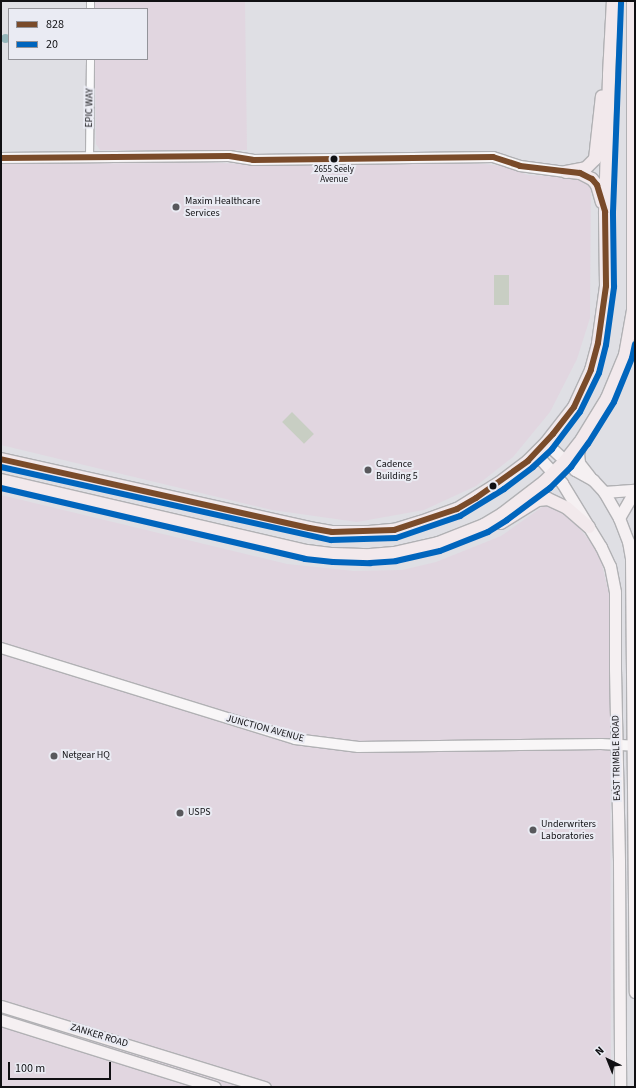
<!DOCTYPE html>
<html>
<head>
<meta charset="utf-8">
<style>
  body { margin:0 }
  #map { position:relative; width:636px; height:1088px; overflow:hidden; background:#dfdfe4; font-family:"Source Sans 3",sans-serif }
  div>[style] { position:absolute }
  .commercial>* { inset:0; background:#e1d6e0 }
  .green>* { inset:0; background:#c8cec3; transform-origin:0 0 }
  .water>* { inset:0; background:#95b6bb }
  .round { border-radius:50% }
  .roads { filter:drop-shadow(1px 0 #b1b1b4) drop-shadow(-1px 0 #b1b1b4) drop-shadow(0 1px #b1b1b4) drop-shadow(0 -1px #b1b1b4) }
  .street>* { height:7px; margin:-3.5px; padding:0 3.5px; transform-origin:3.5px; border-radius:3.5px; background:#fafafb }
  .secondary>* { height:10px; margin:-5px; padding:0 5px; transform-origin:5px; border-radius:5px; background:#f8f6f7 }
  .primary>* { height:11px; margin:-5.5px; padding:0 5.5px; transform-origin:5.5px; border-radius:5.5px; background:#f5f0f2 }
  .highway>* { height:12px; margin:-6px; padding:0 6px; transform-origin:6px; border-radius:6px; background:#f2e9ec }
  .bus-1>* { height:6px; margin:-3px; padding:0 3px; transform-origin:3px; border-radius:3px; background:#7a4b2a }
  .bus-2>* { height:6px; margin:-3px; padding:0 3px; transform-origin:3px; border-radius:3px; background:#0065bd }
  .dots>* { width:11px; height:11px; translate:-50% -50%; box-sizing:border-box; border:2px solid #eaebf3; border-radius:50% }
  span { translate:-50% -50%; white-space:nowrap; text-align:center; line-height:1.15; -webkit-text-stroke:4px #eaebf3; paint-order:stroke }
  .bus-label { font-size:9px; color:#101013 }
  .street-label { font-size:10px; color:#101013 }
  .poi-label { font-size:10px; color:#101013 }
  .left { translate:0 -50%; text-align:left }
  .frame { position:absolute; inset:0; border:2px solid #101013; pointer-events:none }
  .legend { position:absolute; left:8px; top:8px; width:140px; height:52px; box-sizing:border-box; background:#eaebf3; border:1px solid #939399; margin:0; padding:5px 7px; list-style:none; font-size:12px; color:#101013 }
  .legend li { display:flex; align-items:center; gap:8px; height:20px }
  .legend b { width:20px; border:1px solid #939399 }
  .north { position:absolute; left:588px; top:1040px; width:40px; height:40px; -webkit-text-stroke:3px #eaebf3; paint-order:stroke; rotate:317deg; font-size:11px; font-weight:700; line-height:16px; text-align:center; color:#101013 }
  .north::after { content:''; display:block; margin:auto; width:14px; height:18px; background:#101013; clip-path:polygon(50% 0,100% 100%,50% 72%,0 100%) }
  .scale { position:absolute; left:8px; top:1062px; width:103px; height:18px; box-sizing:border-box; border:2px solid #101013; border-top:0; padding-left:5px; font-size:12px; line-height:14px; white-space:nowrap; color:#101013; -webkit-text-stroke:3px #eaebf3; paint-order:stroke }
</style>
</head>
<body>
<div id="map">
  <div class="commercial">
    <i style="clip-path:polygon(94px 1px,245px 1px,247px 150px,100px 150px,96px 144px,95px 59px,147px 59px,147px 9px,94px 9px)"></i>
    <i style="clip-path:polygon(220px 163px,247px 164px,484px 164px,503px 166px,528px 175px,576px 178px,591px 183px,590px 318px,577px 359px,550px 412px,513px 457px,476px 486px,424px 510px,357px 522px,272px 510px,1px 445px,1px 164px)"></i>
    <i style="clip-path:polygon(1px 495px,287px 564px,354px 571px,402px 570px,436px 562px,501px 536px,545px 505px,564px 509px,588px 539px,600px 557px,610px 598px,611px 1087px,1px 1087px)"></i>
  </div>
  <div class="green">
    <i style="left:509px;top:275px;width:30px;height:15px;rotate:90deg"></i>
    <i style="left:292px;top:412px;width:31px;height:14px;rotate:45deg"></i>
  </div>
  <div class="water">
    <i class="round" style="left:0.5px;top:33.5px;width:9px;height:9px"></i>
  </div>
  <div class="roads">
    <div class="street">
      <i style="left:90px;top:1px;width:8px;rotate:90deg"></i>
      <i style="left:89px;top:156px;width:97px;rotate:-89.4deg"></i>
    </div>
    <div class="secondary">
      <i style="left:1px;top:158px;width:228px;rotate:-0.5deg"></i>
      <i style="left:229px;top:156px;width:24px;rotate:9deg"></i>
      <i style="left:253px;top:160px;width:240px;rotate:-0.7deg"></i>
      <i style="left:493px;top:157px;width:28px;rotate:18deg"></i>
      <i style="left:520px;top:166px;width:46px;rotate:7.4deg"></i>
      <i style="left:1px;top:648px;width:308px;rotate:17.2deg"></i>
      <i style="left:295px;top:739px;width:64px;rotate:7.2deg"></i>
      <i style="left:358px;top:747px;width:243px;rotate:-0.7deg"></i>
      <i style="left:601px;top:744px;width:34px;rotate:3deg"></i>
    </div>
    <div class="primary">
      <i style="left:582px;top:440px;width:14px;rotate:107deg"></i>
      <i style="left:578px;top:453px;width:10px;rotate:84deg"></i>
      <i style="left:579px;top:463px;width:18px;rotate:52deg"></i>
      <i style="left:546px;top:443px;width:40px;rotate:43deg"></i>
      <i style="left:575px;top:470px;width:21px;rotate:29deg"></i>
      <i style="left:593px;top:480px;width:16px;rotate:47deg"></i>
      <i style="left:604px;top:492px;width:30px;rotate:60deg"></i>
      <i style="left:619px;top:518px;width:25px;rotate:69deg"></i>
      <i style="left:628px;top:541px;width:17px;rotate:80deg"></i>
      <i style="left:631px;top:558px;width:434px;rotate:89.5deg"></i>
      <i style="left:536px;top:454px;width:39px;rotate:48deg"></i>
      <i style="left:562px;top:483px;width:75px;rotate:58.6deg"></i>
      <i style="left:601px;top:547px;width:21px;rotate:65deg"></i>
      <i style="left:610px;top:566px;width:26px;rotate:79deg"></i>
      <i style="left:615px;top:592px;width:77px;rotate:90deg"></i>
      <i style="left:615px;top:669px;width:193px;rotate:88.8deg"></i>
      <i style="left:619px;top:862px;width:225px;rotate:89.7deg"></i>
      <i style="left:604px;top:492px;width:31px;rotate:-4deg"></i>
      <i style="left:619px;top:518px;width:32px;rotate:-60deg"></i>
      <i style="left:1px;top:1006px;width:276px;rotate:17.1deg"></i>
      <i style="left:1px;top:1020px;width:224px;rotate:17.4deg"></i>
    </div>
    <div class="highway">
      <i style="left:566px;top:172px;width:20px;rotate:-11deg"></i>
      <i style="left:586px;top:168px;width:13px;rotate:-45deg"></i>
      <i style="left:595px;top:159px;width:63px;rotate:-83.7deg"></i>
      <i style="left:571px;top:172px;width:9px;rotate:6deg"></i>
      <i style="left:580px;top:173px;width:13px;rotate:27deg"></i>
      <i style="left:592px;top:179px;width:8px;rotate:50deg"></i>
      <i style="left:597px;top:185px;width:18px;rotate:74deg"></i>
      <i style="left:1px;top:459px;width:316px;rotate:12.6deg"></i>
      <i style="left:309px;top:528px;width:23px;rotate:10deg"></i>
      <i style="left:332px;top:532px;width:37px"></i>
      <i style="left:369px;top:532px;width:25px;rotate:-5deg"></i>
      <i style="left:394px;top:530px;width:28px;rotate:-17deg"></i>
      <i style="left:421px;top:522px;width:38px;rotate:-20deg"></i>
      <i style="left:457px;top:509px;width:49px;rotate:-31.8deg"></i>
      <i style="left:499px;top:483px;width:36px;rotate:-37deg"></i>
      <i style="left:528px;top:461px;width:25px;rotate:-45deg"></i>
      <i style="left:546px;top:443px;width:46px;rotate:-52.1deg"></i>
      <i style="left:574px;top:407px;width:41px;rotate:-65.3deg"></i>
      <i style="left:591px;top:370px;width:28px;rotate:-75deg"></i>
      <i style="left:598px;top:343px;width:58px;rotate:-82deg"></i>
      <i style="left:606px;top:286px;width:74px;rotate:-90.8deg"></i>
      <i style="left:605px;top:212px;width:138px;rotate:-88.3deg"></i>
      <i style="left:609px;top:74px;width:73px;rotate:-86.9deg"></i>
      <i style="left:1px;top:480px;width:314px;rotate:13.1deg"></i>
      <i style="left:307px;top:551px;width:26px;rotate:7deg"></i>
      <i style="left:333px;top:554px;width:37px;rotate:2deg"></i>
      <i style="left:370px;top:555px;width:24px;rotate:-5deg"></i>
      <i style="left:394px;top:553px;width:45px;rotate:-12.8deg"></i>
      <i style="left:438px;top:543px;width:49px;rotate:-21.4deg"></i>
      <i style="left:484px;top:525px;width:21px;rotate:-31deg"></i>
      <i style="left:502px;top:514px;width:53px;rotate:-37.3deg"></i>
      <i style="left:544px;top:482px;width:30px;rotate:-45deg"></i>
      <i style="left:565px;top:461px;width:28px;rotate:-52deg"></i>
      <i style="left:582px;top:439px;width:48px;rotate:-58.6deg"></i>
      <i style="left:607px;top:398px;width:47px;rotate:-67.3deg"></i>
      <i style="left:625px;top:355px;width:46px;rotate:-79.9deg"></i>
      <i style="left:633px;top:310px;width:309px;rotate:-90deg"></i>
      <i style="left:501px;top:523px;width:44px;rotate:-31.9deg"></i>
      <i style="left:538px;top:500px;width:10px;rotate:-6deg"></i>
      <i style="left:548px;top:499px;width:21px;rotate:25deg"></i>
      <i style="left:567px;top:508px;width:29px;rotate:41deg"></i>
    </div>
  </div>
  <div class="bus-1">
    <i style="left:1px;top:158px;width:228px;rotate:-0.5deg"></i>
    <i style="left:229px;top:156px;width:24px;rotate:9deg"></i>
    <i style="left:253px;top:160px;width:240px;rotate:-0.7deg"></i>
    <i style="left:493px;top:157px;width:28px;rotate:18deg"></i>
    <i style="left:520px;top:166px;width:60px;rotate:6.7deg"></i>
    <i style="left:580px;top:173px;width:13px;rotate:27deg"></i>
    <i style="left:592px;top:179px;width:8px;rotate:50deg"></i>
    <i style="left:597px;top:185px;width:28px;rotate:73deg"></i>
    <i style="left:605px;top:212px;width:74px;rotate:89.2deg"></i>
    <i style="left:606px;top:286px;width:58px;rotate:98deg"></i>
    <i style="left:598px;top:343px;width:28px;rotate:105deg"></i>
    <i style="left:591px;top:370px;width:41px;rotate:114.7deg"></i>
    <i style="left:574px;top:407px;width:34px;rotate:128deg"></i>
    <i style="left:553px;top:434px;width:37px;rotate:133deg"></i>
    <i style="left:528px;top:461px;width:64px;rotate:144.6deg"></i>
    <i style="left:476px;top:498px;width:22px;rotate:150deg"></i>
    <i style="left:457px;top:509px;width:66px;rotate:161.6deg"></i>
    <i style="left:394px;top:530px;width:62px;rotate:178.2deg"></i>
    <i style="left:332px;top:532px;width:23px;rotate:-170deg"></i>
    <i style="left:309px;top:528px;width:316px;rotate:-167.4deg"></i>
  </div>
  <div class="bus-2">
    <i style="left:1px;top:467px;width:338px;rotate:12.5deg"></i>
    <i style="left:331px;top:540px;width:65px;rotate:-1.8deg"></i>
    <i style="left:396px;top:538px;width:68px;rotate:-19deg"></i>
    <i style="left:460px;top:516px;width:52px;rotate:-31.5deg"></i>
    <i style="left:504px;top:489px;width:36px;rotate:-37deg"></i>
    <i style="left:533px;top:467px;width:26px;rotate:-43deg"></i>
    <i style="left:552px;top:449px;width:46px;rotate:-52.9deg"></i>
    <i style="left:580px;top:412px;width:43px;rotate:-64deg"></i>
    <i style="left:599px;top:373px;width:29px;rotate:-76deg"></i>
    <i style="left:606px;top:345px;width:59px;rotate:-82.1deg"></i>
    <i style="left:614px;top:287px;width:75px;rotate:-90.8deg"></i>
    <i style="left:613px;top:212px;width:211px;rotate:-87.8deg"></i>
    <i style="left:1px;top:488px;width:312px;rotate:13.1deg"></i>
    <i style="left:305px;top:559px;width:28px;rotate:6deg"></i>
    <i style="left:333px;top:562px;width:37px;rotate:2deg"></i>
    <i style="left:370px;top:563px;width:26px;rotate:-4deg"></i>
    <i style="left:396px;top:561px;width:45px;rotate:-12.8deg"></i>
    <i style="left:440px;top:551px;width:52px;rotate:-21.6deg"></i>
    <i style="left:488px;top:532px;width:22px;rotate:-32deg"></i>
    <i style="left:507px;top:520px;width:54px;rotate:-36.7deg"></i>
    <i style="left:550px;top:488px;width:30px;rotate:-45deg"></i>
    <i style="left:571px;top:467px;width:29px;rotate:-54deg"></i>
    <i style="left:588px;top:444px;width:49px;rotate:-58.2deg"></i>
    <i style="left:614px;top:402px;width:48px;rotate:-67.8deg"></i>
    <i style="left:632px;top:358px;width:14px;rotate:-78deg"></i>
  </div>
  <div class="dots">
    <i style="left:334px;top:159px;background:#101013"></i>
    <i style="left:176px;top:207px;background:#58585c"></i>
    <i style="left:368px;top:470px;background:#58585c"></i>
    <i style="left:493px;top:486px;background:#101013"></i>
    <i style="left:54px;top:756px;background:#58585c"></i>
    <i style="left:180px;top:813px;background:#58585c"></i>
    <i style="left:533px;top:830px;background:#58585c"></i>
  </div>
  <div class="bus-label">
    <span style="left:334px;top:175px">2655 Seely<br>Avenue</span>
  </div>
  <div class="street-label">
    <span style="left:90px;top:108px;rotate:-89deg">EPIC WAY</span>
    <span style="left:265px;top:729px;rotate:15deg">JUNCTION AVENUE</span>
    <span style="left:617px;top:758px;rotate:-91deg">EAST TRIMBLE ROAD</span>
    <span style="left:99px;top:1036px;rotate:17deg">ZANKER ROAD</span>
  </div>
  <div class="poi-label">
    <span class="left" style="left:185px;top:207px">Maxim Healthcare<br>Services</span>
    <span class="left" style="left:376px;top:470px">Cadence<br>Building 5</span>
    <span class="left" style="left:62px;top:756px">Netgear HQ</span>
    <span class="left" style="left:188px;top:813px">USPS</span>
    <span class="left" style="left:541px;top:830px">Underwriters<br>Laboratories</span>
  </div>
  <div class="frame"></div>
  <ul class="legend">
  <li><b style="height:5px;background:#7a4b2a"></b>828</li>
  <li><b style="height:5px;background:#0065bd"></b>20</li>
  </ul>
  <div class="north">N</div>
  <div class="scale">100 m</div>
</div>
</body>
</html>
